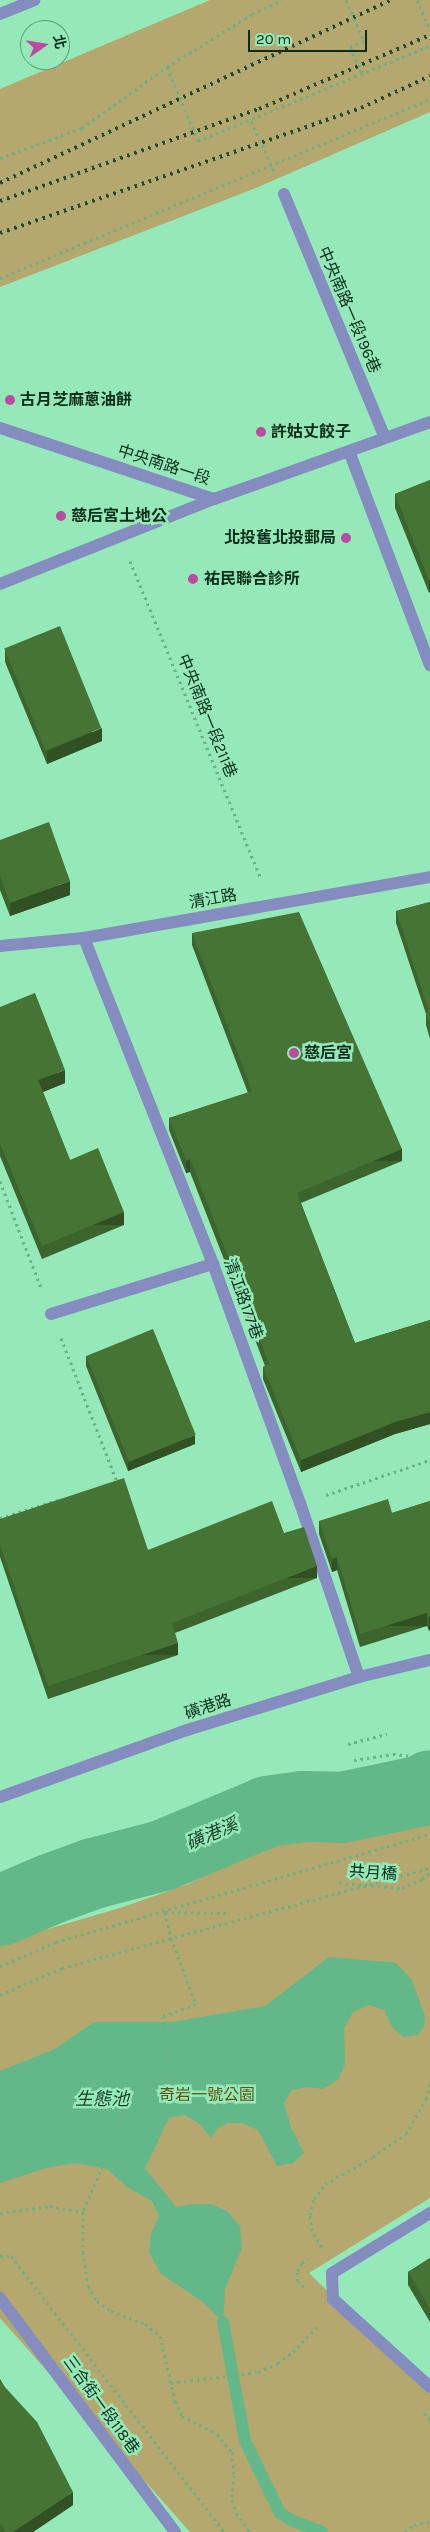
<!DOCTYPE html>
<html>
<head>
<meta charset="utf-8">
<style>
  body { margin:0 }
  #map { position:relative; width:430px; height:2532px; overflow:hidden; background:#95e9b8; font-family:Karla,"Noto Sans TC",sans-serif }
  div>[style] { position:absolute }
  .green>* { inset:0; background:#b4a86f }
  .water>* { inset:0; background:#63b889 }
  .stream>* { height:12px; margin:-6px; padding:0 6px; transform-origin:6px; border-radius:6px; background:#63b889 }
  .river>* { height:71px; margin:-35.5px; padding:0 35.5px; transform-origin:35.5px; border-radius:35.5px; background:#63b889 }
  .path>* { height:3px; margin-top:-1.5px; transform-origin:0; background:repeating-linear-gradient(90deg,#6bb089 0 2.5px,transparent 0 6.5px) }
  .minor>* { height:12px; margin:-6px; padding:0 6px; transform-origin:6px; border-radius:6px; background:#858dc0 }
  .rail>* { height:4px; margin-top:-2px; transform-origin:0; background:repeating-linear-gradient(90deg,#1e4a33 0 2.5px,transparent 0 7.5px) }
  .path-bridge>* { height:3px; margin-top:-1.5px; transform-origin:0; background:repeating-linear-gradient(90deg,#6bb089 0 2.5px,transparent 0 6.5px) }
  .wall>* { inset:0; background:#3c642d }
  .shaded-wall>* { inset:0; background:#315124; transform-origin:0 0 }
  .building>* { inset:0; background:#467434; transform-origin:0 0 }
  .dots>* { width:14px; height:14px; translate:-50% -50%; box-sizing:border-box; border:2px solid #95e9b8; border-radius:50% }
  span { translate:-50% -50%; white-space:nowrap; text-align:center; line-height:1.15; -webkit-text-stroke:5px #95e9b8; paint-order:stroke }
  .street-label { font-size:16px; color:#092d1b }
  .poi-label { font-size:16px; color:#092d1b; font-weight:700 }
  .left { translate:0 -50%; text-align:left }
  .right { translate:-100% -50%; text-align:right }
  .park-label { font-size:16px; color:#625514 }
  .water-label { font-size:18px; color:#183d29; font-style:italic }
  .north { position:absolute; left:20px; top:20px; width:50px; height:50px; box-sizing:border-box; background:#95e9b8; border:1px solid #5d9e79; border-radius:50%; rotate:77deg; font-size:14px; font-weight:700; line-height:20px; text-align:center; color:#092d1b }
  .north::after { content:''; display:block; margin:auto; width:18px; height:22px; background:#bc49a2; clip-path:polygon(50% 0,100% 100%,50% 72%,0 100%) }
  .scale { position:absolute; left:248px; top:30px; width:119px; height:22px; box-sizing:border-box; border:2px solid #092d1b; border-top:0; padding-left:6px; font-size:15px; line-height:18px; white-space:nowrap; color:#092d1b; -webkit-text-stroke:4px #95e9b8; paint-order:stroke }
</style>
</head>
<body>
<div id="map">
  <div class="green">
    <i style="clip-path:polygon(210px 0,430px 0,430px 112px,256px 188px,0 287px,0 89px)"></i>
    <i style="clip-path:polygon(430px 1811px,430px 2198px,309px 2273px,430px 2392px,430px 2532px,190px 2532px,0 2318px,0 1943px,120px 1908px,188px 1884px,280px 1839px,347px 1826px,389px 1825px)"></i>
  </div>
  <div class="water">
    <i style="clip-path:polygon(329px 1957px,396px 1963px,412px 1980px,425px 2016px,424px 2027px,418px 2035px,403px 2037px,392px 2027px,384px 2010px,369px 2005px,353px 2012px,344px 2028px,345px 2065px,338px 2080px,323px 2089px,308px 2087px,292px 2090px,284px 2103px,291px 2127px,304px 2153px,293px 2163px,277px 2166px,258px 2130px,242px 2123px,228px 2123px,217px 2129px,211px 2138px,200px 2124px,185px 2115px,169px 2118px,145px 2168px,176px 2207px,193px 2204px,211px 2204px,227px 2211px,240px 2226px,242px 2248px,225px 2289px,223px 2322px,203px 2302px,161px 2274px,149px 2252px,151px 2234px,159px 2216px,152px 2201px,127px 2187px,107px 2169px,76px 2163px,46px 2168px,0 2183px,0 2071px,55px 2049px,94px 2022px,172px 2022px,265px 2006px)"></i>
  </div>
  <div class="stream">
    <i style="left:223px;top:2322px;width:121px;rotate:79.5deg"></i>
    <i style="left:245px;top:2441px;width:80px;rotate:64.1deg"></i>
    <i style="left:280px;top:2513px;width:13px;rotate:32deg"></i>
    <i style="left:291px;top:2520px;width:33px;rotate:21deg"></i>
  </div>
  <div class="river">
    <i style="left:0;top:1910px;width:53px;rotate:-23.2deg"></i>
    <i style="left:49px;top:1889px;width:47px;rotate:-20deg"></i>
    <i style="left:93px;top:1873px;width:71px;rotate:-14.6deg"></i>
    <i style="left:162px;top:1855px;width:114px;rotate:-22.7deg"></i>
    <i style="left:267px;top:1811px;width:36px;rotate:-8deg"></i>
    <i style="left:303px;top:1806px;width:39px;rotate:1deg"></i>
    <i style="left:342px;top:1807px;width:82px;rotate:-12deg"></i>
    <i style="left:422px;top:1790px;width:9px;rotate:-32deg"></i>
  </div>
  <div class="path">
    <i style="left:346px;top:0;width:45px;rotate:66.3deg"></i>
    <i style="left:364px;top:41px;width:15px;rotate:157deg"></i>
    <i style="left:350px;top:47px;width:31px;rotate:65deg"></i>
    <i style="left:417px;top:0;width:33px;rotate:67deg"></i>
    <i style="left:167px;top:67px;width:80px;rotate:67.3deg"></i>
    <i style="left:198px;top:141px;width:251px;rotate:-22.3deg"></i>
    <i style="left:251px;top:121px;width:55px;rotate:65.3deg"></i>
    <i style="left:0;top:158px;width:87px;rotate:-20.1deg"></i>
    <i style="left:82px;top:128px;width:105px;rotate:-35.7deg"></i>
    <i style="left:167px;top:67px;width:100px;rotate:-31.9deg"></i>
    <i style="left:252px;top:14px;width:33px;rotate:-25deg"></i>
    <i style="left:0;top:278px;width:466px;rotate:-22.6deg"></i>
    <i style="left:130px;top:561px;width:344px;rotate:67.6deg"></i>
    <i style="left:0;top:1181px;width:115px;rotate:69deg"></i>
    <i style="left:61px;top:1338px;width:155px;rotate:68.7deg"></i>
    <i style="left:117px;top:1482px;width:3px;rotate:180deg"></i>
    <i style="left:326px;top:1495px;width:110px;rotate:-18.6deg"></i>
    <i style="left:0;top:1518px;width:64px;rotate:-17.3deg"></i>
    <i style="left:348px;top:1744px;width:40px;rotate:-14.4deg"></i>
    <i style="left:354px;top:1760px;width:39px;rotate:-9deg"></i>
    <i style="left:393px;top:1754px;width:27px;rotate:6deg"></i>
    <i style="left:420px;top:1757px;width:13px;rotate:39deg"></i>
    <i style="left:226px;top:1913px;width:61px;rotate:-179.1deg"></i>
    <i style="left:165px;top:1912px;width:27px;rotate:77deg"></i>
    <i style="left:171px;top:1938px;width:71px;rotate:69.3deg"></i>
    <i style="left:196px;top:2004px;width:35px;rotate:160deg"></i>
    <i style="left:163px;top:2016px;width:60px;rotate:81.3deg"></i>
    <i style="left:172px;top:2075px;width:43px;rotate:154deg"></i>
    <i style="left:133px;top:2094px;width:128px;rotate:113deg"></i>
    <i style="left:83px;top:2212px;width:40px;rotate:90deg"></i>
    <i style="left:83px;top:2252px;width:34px;rotate:82deg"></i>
    <i style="left:88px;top:2286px;width:17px;rotate:59deg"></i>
    <i style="left:97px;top:2301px;width:17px;rotate:36deg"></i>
    <i style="left:111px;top:2311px;width:36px;rotate:21deg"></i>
    <i style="left:145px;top:2324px;width:19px;rotate:39deg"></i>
    <i style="left:160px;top:2336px;width:67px;rotate:77deg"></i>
    <i style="left:175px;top:2401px;width:17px;rotate:65deg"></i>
    <i style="left:182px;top:2416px;width:39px;rotate:27deg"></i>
    <i style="left:217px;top:2434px;width:23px;rotate:50deg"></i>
    <i style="left:232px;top:2452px;width:23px;rotate:85deg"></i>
    <i style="left:234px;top:2475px;width:25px;rotate:95deg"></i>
    <i style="left:232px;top:2500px;width:14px;rotate:73deg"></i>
    <i style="left:236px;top:2513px;width:24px;rotate:54deg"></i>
    <i style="left:0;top:1966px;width:61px;rotate:-23.2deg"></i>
    <i style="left:56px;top:1942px;width:389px;rotate:-16.1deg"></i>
    <i style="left:0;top:1995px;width:68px;rotate:-23.5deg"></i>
    <i style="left:62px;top:1968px;width:381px;rotate:-15.2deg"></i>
    <i style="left:0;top:2213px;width:50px;rotate:-8deg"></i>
    <i style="left:50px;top:2206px;width:34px;rotate:10deg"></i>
    <i style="left:322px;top:2247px;width:19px;rotate:-122deg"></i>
    <i style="left:312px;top:2231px;width:16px;rotate:-97deg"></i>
    <i style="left:310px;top:2215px;width:16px;rotate:-76deg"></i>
    <i style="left:314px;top:2199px;width:19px;rotate:-54deg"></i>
    <i style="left:325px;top:2184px;width:55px;rotate:-29.4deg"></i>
    <i style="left:373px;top:2157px;width:40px;rotate:-34.9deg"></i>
    <i style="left:406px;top:2134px;width:40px;rotate:-60.3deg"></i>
    <i style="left:426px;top:2099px;width:16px;rotate:-75deg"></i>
    <i style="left:0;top:2256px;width:11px"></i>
    <i style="left:11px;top:2256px;width:349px;rotate:52.3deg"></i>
    <i style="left:304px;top:2287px;width:8px;rotate:-135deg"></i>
    <i style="left:298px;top:2281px;width:10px;rotate:-96deg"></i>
    <i style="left:297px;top:2271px;width:9px;rotate:-58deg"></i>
    <i style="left:302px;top:2263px;width:7px;rotate:-34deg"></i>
    <i style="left:171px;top:2383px;width:88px;rotate:-7.2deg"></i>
    <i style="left:258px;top:2372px;width:22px;rotate:-24deg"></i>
    <i style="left:278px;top:2363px;width:19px;rotate:-36deg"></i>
    <i style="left:293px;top:2352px;width:39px;rotate:-46deg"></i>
    <i style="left:424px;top:2413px;width:9px;rotate:49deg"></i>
    <i style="left:405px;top:2532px;width:11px;rotate:-38deg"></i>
    <i style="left:414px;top:2525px;width:16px;rotate:-11deg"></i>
  </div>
  <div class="minor">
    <i style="left:0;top:14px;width:37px;rotate:-22deg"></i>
    <i style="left:284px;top:194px;width:264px;rotate:67.5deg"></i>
    <i style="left:0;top:428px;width:225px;rotate:18.4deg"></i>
    <i style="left:349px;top:451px;width:229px;rotate:69.3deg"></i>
    <i style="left:0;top:584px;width:230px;rotate:-21.7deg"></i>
    <i style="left:214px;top:499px;width:229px;rotate:-19.6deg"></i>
    <i style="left:84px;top:938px;width:351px;rotate:68.4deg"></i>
    <i style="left:213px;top:1264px;width:254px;rotate:70deg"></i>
    <i style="left:300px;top:1503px;width:184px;rotate:71.3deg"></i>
    <i style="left:0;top:946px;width:84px;rotate:-5.4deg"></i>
    <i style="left:84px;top:938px;width:351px;rotate:-10deg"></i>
    <i style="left:51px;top:1314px;width:170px;rotate:-17.2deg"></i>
    <i style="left:0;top:1797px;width:199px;rotate:-19.7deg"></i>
    <i style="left:187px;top:1730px;width:180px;rotate:-17.1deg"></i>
    <i style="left:359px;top:1677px;width:73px;rotate:-13.5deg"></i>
    <i style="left:430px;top:2213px;width:115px;rotate:148.5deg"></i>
    <i style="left:332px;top:2273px;width:26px;rotate:88deg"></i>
    <i style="left:333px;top:2299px;width:131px;rotate:42.2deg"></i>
    <i style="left:0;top:2298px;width:292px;rotate:53.2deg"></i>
  </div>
  <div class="rail">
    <i style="left:0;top:183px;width:431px;rotate:-25.1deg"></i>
    <i style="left:0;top:201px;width:275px;rotate:-19.6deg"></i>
    <i style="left:259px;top:109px;width:186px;rotate:-23.4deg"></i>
    <i style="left:0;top:233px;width:382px;rotate:-19.1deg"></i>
    <i style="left:361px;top:108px;width:76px;rotate:-24.9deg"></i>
  </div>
  <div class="path-bridge">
    <i style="left:339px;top:1883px;width:63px;rotate:4.5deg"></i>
    <i style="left:402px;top:1888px;width:22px;rotate:-24deg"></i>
    <i style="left:422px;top:1879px;width:11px;rotate:-41deg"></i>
  </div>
  <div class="wall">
    <i style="clip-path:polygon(430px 480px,429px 593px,395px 508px,395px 494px)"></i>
    <i style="clip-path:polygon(5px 649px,102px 741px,47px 764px,5px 662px)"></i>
    <i style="clip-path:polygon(0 840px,70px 895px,10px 916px,0 890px)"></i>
    <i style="clip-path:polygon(430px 902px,430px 1039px,426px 1025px,426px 1014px,396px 923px,396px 911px)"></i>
    <i style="clip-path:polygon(192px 933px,402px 1161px,301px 1203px,355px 1343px,430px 1320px,430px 1424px,395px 1434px,301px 1472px,263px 1379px,263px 1367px,265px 1366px,246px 1316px,190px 1172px,186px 1173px,169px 1130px,169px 1118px,248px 1093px,192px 945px)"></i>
    <i style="clip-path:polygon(0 1007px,65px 1083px,43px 1092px,70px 1160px,124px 1225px,42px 1259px,0 1156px)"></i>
    <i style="clip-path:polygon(86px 1356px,195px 1444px,128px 1471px,86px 1366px)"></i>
    <i style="clip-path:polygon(430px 1501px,430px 1630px,429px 1631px,427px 1626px,360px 1647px,337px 1570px,332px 1572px,319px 1534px,319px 1521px,392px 1513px)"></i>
    <i style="clip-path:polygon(0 1519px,148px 1550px,284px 1533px,317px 1578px,175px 1633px,178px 1655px,48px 1699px,0 1557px)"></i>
    <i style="clip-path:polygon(430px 2258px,430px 2322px,408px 2285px,408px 2272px)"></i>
    <i style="clip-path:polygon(0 2379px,73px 2505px,33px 2532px,0 2532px)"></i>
  </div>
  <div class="shaded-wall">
    <i style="clip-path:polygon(430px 579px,430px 592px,429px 593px,429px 580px)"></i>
    <i style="clip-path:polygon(102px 728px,102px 741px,47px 764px,47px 751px)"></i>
    <i style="clip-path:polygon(70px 881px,70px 895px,10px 916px,10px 903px)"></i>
    <i style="clip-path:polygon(65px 1070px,65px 1083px,38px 1094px,38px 1080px)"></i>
    <i style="left:402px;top:1149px;width:12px;height:114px;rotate:90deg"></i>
    <i style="clip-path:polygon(190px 1159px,190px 1172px,186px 1173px,186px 1161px)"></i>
    <i style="left:124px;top:1212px;width:13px;height:89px;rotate:90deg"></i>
    <i style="clip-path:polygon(430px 1412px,430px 1424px,395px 1434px,301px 1472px,301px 1460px,395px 1422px)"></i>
    <i style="clip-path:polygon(195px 1435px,195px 1444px,128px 1471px,128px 1461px)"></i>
    <i style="clip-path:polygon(337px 1557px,337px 1570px,332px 1572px,332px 1559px)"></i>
    <i style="left:317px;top:1566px;width:12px;height:156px;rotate:90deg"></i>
    <i style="left:427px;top:1613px;width:13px;height:70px;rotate:90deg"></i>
    <i style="clip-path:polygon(430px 1617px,430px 1630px,429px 1631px,429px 1618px)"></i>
    <i style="left:178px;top:1643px;width:12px;height:137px;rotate:90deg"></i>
    <i style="clip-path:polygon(73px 2492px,73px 2505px,33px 2532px,13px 2532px)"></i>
  </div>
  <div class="building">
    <i style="clip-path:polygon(430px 480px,430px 579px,429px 580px,395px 494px)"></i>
    <i style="left:60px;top:626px;width:110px;height:60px;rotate:68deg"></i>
    <i style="clip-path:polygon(49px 822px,70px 881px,10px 903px,0 876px,0 840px)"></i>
    <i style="clip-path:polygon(430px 902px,430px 1027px,426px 1013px,429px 1012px,396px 911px)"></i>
    <i style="clip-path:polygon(299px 912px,402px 1149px,297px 1193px,355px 1343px,430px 1320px,430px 1412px,395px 1422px,301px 1460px,263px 1367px,269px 1364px,246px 1303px,190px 1159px,186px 1161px,169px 1118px,252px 1091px,192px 933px)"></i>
    <i style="clip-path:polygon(35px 993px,65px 1070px,38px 1080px,70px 1160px,98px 1148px,124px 1212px,42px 1246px,0 1143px,0 1007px)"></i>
    <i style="left:153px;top:1329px;width:114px;height:72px;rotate:68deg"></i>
    <i style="clip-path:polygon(124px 1478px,148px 1550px,272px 1501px,284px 1533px,304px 1527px,317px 1566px,172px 1623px,178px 1643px,48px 1686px,0 1545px,0 1519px)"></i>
    <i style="clip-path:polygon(388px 1499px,392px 1513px,430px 1501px,430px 1617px,429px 1618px,427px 1613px,360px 1634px,337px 1557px,332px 1559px,319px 1521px)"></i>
    <i style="clip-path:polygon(430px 2258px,430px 2309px,408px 2272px)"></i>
    <i style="clip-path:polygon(0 2379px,4px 2386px,37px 2422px,73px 2492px,13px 2532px,6px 2532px,0 2523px)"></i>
  </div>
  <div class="dots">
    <i style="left:10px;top:400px;background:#bc49a2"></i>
    <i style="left:261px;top:432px;background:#bc49a2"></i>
    <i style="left:61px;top:516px;background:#bc49a2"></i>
    <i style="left:346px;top:538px;background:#bc49a2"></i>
    <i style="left:193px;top:579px;background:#bc49a2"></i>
    <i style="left:294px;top:1053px;background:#bc49a2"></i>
  </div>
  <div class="street-label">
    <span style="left:349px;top:310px;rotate:67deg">中央南路一段196巷</span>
    <span style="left:164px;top:465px;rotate:18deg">中央南路一段</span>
    <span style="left:207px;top:716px;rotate:68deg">中央南路一段211巷</span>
    <span style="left:213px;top:899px;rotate:-10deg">清江路</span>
    <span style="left:243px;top:1299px;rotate:70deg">清江路177巷</span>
    <span style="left:208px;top:1707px;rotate:-18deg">磺港路</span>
    <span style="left:373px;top:1873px;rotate:4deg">共月橋</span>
    <span style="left:101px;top:2405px;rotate:54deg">三合街一段118巷</span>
  </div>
  <div class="poi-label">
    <span class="left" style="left:20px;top:400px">古月芝麻蔥油餅</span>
    <span class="left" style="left:271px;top:432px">許姑丈餃子</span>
    <span class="left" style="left:71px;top:516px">慈后宮土地公</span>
    <span class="right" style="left:336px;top:538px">北投舊北投郵局</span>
    <span class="left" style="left:204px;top:579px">祐民聯合診所</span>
    <span class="left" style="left:304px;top:1053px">慈后宮</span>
  </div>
  <div class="park-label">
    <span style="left:207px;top:2095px">奇岩一號公園</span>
  </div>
  <div class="water-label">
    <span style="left:212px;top:1834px;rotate:-23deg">磺港溪</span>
    <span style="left:102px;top:2099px">生態池</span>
  </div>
  <div class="north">北</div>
  <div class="scale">20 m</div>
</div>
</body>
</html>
